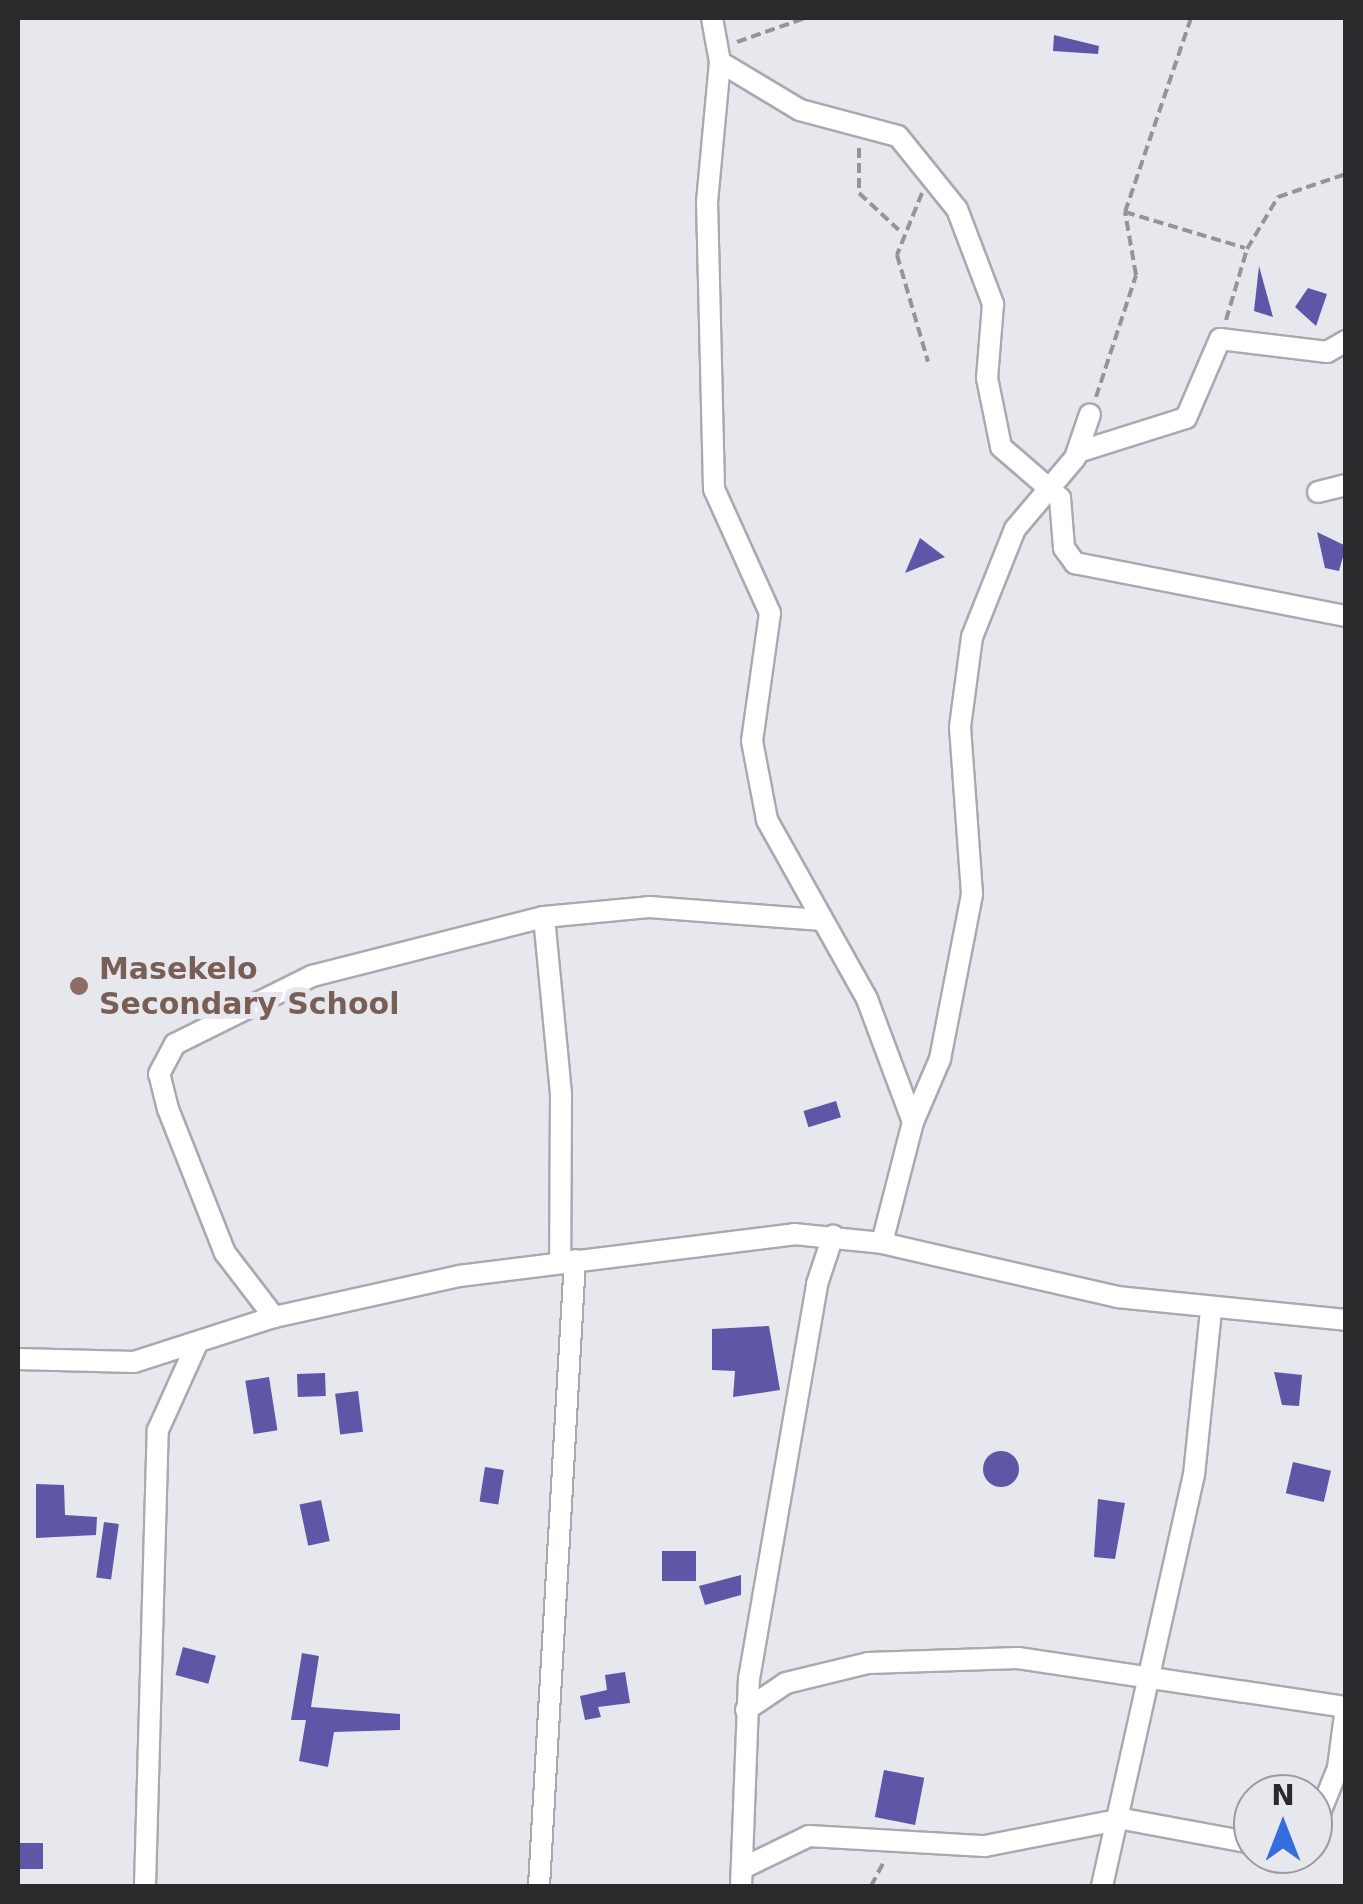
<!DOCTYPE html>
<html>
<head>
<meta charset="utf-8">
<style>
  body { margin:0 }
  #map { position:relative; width:1363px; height:1904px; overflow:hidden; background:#e7e7ee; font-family:"DejaVu Sans",sans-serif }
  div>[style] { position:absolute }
  .building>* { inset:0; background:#5e56a7; transform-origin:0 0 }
  .round { border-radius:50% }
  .path>* { height:4px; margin-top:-2px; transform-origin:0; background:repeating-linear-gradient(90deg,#949499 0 10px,transparent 0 15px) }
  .roads { filter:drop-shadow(2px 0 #a9a9b0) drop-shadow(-2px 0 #a9a9b0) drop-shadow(0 2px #a9a9b0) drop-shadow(0 -2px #a9a9b0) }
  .minor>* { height:20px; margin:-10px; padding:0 10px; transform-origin:10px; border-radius:10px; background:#fff }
  .dots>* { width:28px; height:28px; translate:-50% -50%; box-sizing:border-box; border:5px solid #e7e7ee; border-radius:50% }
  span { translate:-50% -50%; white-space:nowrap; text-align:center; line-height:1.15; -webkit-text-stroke:10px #e7e7ee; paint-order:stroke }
  .education-label { font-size:30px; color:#785e54; font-weight:700 }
  .left { translate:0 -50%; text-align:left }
  .frame { position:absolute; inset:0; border:20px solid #2a2a2d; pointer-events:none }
  .north { position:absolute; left:1233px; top:1774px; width:100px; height:100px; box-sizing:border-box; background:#e7e7ee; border:2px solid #9b9ba1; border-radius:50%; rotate:0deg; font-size:28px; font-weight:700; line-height:40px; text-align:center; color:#2a2a2d }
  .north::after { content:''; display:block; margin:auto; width:35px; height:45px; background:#356ddc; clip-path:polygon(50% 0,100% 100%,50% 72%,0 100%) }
</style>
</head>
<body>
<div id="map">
  <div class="building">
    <i style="clip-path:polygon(1054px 35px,1099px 46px,1098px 54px,1053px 51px)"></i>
    <i style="clip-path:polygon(1259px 266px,1273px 317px,1254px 311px)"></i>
    <i style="clip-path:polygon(1308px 288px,1327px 294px,1316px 326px,1295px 307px)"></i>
    <i style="clip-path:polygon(1317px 532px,1346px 546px,1339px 571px,1325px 568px)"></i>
    <i style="clip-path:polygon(920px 538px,945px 557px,905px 573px)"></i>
    <i style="left:836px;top:1101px;width:17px;height:34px;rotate:73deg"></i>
    <i style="clip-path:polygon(769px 1326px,780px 1390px,733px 1397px,735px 1371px,712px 1370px,712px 1329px)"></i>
    <i style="clip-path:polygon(1274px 1372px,1302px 1375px,1299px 1406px,1282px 1405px)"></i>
    <i style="left:325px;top:1373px;width:23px;height:28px;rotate:88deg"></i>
    <i style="left:269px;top:1377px;width:54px;height:24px;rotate:81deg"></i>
    <i style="left:358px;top:1391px;width:41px;height:23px;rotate:83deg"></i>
    <i class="round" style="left:983px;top:1451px;width:36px;height:36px"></i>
    <i style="left:1293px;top:1462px;width:39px;height:32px;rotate:13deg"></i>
    <i style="left:485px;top:1467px;width:19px;height:35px;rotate:9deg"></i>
    <i style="clip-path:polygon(36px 1484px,64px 1485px,65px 1515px,97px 1517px,96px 1535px,36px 1538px)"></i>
    <i style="clip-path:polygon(1098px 1499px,1125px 1503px,1115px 1559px,1094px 1557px)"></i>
    <i style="left:321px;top:1500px;width:42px;height:22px;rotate:78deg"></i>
    <i style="left:104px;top:1522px;width:15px;height:56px;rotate:8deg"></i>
    <i style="left:662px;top:1551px;width:34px;height:30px"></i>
    <i style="clip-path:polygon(741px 1575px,741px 1595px,705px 1605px,699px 1586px)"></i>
    <i style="left:183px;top:1647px;width:34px;height:29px;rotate:15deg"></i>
    <i style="clip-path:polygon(302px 1653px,319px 1656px,311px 1707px,400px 1714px,400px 1730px,334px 1732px,328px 1767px,299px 1761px,306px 1720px,291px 1720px)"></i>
    <i style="clip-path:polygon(625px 1672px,630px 1703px,598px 1707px,601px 1717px,585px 1720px,580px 1696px,607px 1690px,605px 1675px)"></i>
    <i style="left:884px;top:1770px;width:41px;height:48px;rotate:11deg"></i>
    <i style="left:20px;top:1843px;width:23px;height:26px"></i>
  </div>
  <div class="path">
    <i style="left:737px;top:42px;width:72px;rotate:-19.4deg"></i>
    <i style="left:859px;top:148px;width:45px;rotate:90deg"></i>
    <i style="left:859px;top:193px;width:54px;rotate:42.8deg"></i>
    <i style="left:922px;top:193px;width:67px;rotate:112deg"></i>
    <i style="left:897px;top:255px;width:111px;rotate:73.8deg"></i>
    <i style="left:1125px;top:212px;width:125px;rotate:16.7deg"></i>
    <i style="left:1226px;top:320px;width:74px;rotate:-73.5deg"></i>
    <i style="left:1247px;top:249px;width:61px;rotate:-59.2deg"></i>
    <i style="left:1278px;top:197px;width:72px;rotate:-18.7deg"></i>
    <i style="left:1096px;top:397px;width:128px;rotate:-71.8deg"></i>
    <i style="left:1136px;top:275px;width:64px;rotate:-99.9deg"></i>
    <i style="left:1125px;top:212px;width:205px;rotate:-71.2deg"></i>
    <i style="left:871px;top:1886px;width:30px;rotate:-62deg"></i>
  </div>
  <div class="roads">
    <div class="minor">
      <i style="left:712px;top:18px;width:45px;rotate:79.7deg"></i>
      <i style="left:720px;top:62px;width:140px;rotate:95.3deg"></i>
      <i style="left:707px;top:201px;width:288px;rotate:88.6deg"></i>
      <i style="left:714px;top:489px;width:136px;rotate:65.7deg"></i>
      <i style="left:770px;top:613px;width:129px;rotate:98deg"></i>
      <i style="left:752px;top:741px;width:80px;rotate:79.2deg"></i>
      <i style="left:767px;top:820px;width:205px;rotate:60.8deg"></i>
      <i style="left:867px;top:999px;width:131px;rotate:69.5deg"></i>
      <i style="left:913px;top:1122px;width:125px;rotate:104.4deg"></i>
      <i style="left:720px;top:62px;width:93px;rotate:31deg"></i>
      <i style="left:800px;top:110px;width:101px;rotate:14.9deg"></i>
      <i style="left:898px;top:136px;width:94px;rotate:51.1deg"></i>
      <i style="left:957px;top:209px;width:102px;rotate:69.2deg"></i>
      <i style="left:993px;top:304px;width:74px;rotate:94.6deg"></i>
      <i style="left:987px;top:378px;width:70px;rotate:78.5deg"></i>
      <i style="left:1001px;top:447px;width:78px;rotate:40.8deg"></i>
      <i style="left:1060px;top:498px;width:50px;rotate:85.4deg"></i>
      <i style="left:1064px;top:548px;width:19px;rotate:54deg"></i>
      <i style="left:1075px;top:563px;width:276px;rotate:11.1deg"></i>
      <i style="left:1078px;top:452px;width:113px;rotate:-17.5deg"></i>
      <i style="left:1186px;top:418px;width:86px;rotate:-66.7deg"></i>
      <i style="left:1220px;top:339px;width:108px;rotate:6.9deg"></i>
      <i style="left:1327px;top:352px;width:22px;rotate:-30deg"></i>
      <i style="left:1318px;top:492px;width:29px;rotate:-14deg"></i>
      <i style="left:544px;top:917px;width:179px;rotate:84.5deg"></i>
      <i style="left:561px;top:1095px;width:167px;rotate:90.3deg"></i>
      <i style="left:913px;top:1122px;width:69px;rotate:-66.8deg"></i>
      <i style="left:940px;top:1059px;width:168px;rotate:-79deg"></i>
      <i style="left:972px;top:894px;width:167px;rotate:-94.1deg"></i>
      <i style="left:960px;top:727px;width:91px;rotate:-82.4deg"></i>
      <i style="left:972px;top:637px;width:116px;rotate:-68.3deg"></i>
      <i style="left:1015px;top:529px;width:93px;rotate:-49.8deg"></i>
      <i style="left:1075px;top:458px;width:46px;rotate:-71.2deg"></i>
      <i style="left:274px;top:1317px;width:81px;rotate:-127.4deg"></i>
      <i style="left:225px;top:1253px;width:155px;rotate:-111.6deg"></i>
      <i style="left:168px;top:1109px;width:36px;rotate:-104deg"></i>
      <i style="left:159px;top:1074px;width:34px;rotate:-62deg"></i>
      <i style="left:175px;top:1044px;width:153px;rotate:-26.4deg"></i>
      <i style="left:312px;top:976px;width:239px;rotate:-14.3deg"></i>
      <i style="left:544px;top:917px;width:105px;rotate:-5.4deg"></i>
      <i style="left:649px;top:907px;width:171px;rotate:4.3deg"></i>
      <i style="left:18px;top:1359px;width:116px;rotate:1.5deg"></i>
      <i style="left:134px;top:1362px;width:147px;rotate:-17.8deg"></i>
      <i style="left:274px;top:1317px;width:189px;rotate:-12.5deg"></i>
      <i style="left:459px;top:1276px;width:338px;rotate:-7.1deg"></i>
      <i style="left:794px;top:1234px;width:88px;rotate:5.8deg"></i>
      <i style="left:882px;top:1243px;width:241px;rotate:12.9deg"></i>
      <i style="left:1117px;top:1297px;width:230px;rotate:5.7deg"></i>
      <i style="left:746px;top:1710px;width:48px;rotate:-34deg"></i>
      <i style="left:786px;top:1683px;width:84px;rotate:-13.7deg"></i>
      <i style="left:868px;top:1663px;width:150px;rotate:-1.9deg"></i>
      <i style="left:1018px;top:1658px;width:332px;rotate:8.5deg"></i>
      <i style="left:1313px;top:1830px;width:67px;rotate:-68deg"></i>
      <i style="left:1338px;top:1768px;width:62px;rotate:-82.5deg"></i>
      <i style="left:745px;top:1867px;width:71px;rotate:-25.8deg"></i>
      <i style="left:809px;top:1836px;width:176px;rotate:3.3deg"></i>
      <i style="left:985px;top:1846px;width:141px;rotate:-11.1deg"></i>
      <i style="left:1123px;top:1819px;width:132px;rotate:10.5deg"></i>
      <i style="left:145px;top:1886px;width:456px;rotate:-88.4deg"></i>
      <i style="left:158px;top:1430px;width:92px;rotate:-65.7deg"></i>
      <i style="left:539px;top:1886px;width:627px;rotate:-86.71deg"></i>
      <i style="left:741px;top:1886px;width:207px;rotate:-87.8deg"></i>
      <i style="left:749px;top:1679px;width:401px;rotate:-80.2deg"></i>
      <i style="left:817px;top:1284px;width:51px;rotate:-71.6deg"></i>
      <i style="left:1102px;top:1886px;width:421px;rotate:-77.4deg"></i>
      <i style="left:1194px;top:1475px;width:165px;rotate:-84.1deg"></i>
    </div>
  </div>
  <div class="dots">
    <i style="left:79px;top:986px;background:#8d6e63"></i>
  </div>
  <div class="education-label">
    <span class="left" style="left:99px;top:986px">Masekelo<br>Secondary School</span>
  </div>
  <div class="frame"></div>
  <div class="north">N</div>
</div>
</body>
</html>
